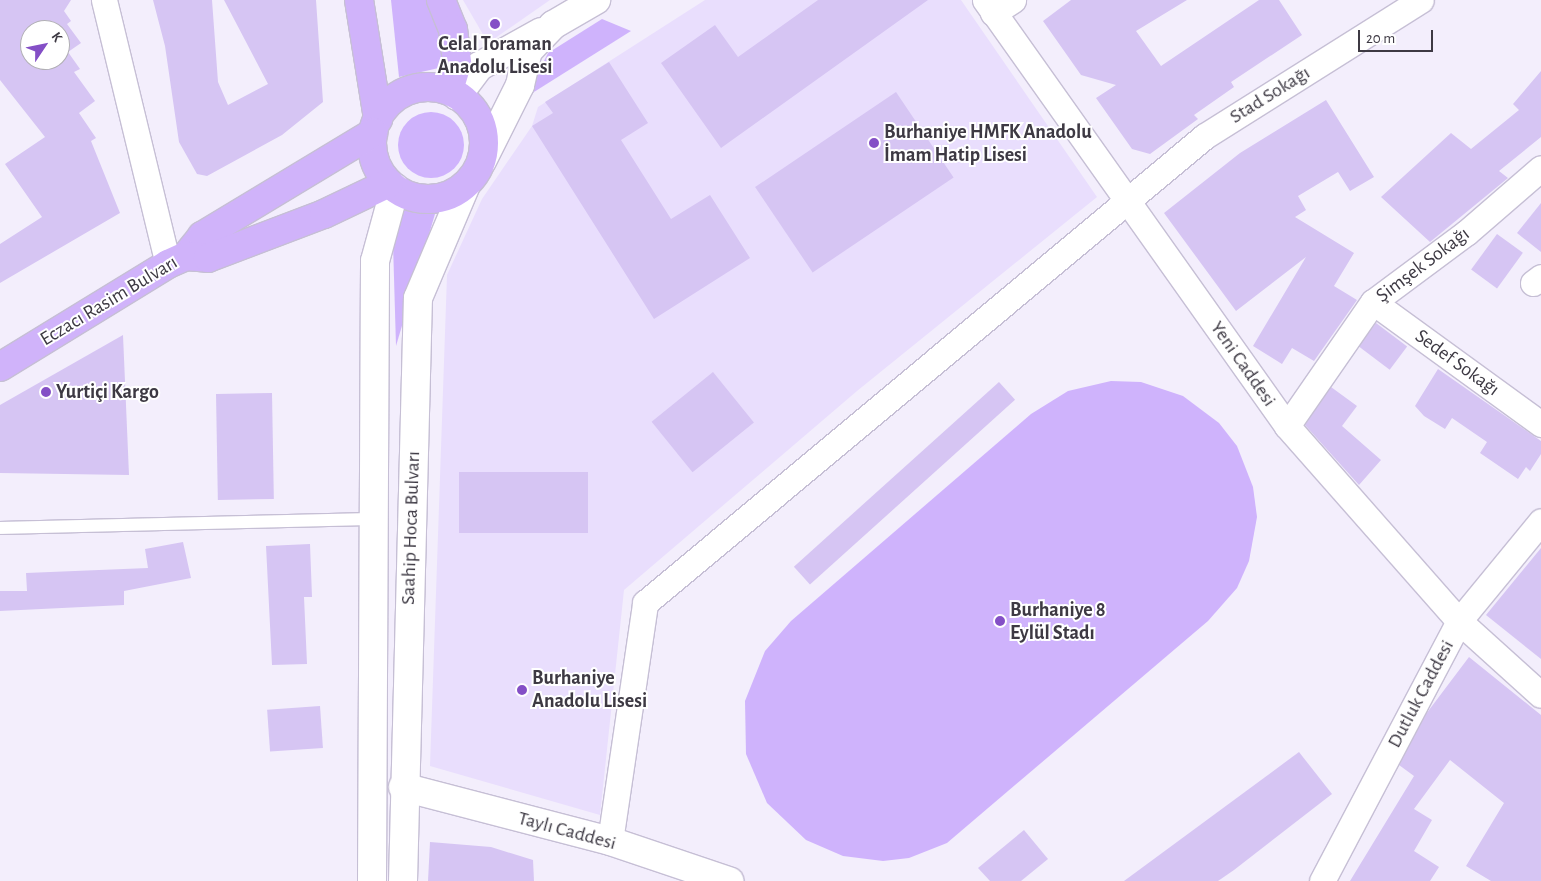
<!DOCTYPE html>
<html>
<head>
<meta charset="utf-8">
<style>
  body { margin:0 }
  #map { position:relative; width:1541px; height:881px; overflow:hidden; background:#f3eefc; font-family:"Alegreya Sans",sans-serif }
  div>[style] { position:absolute }
  .built>* { inset:0; background:#e9defd }
  .green>* { inset:0; background:#cfb3fc }
  .round { border-radius:50% }
  .building>* { inset:0; background:#d6c5f3; transform-origin:0 0 }
  .roads { filter:drop-shadow(1px 0 #c6bfd5) drop-shadow(-1px 0 #c6bfd5) drop-shadow(0 1px #c6bfd5) drop-shadow(0 -1px #c6bfd5) }
  .lane>* { height:12px; margin:-6px; padding:0 6px; transform-origin:6px; border-radius:6px; background:#fff }
  .street>* { height:25px; margin:-12.5px; padding:0 12.5px; transform-origin:12.5px; border-radius:12.5px; background:#fff }
  .secondary>* { height:28px; margin:-14px; padding:0 14px; transform-origin:14px; border-radius:14px; background:#fff }
  .primary>* { height:28px; margin:-14px; padding:0 14px; transform-origin:14px; border-radius:14px; background:#d0b3fa }
  .primary>.ring { margin:-14px; padding:0; box-sizing:content-box; background:none; border:28px solid #d0b3fa; border-radius:50% }
  .dots>* { width:14px; height:14px; translate:-50% -50%; box-sizing:border-box; border:2px solid #fff; border-radius:50% }
  span { translate:-50% -50%; white-space:nowrap; text-align:center; line-height:1.15; -webkit-text-stroke:4px #fff; paint-order:stroke }
  .poi-label { font-size:20px; color:#3d3943; font-weight:700 }
  .left { translate:0 -50%; text-align:left }
  .street-label { font-size:20px; color:#3d3943 }
  .north { position:absolute; left:20px; top:20px; width:50px; height:50px; box-sizing:border-box; background:#fff; border:1px solid #b1b0b4; border-radius:50%; rotate:56deg; font-size:14px; font-weight:700; line-height:20px; text-align:center; color:#3d3943 }
  .north::after { content:''; display:block; margin:auto; width:18px; height:22px; background:#844fc6; clip-path:polygon(50% 0,100% 100%,50% 72%,0 100%) }
  .scale { position:absolute; left:1358px; top:30px; width:75px; height:22px; box-sizing:border-box; border:2px solid #3d3943; border-top:0; padding-left:6px; font-size:15px; line-height:18px; white-space:nowrap; color:#3d3943; -webkit-text-stroke:4px #fff; paint-order:stroke }
</style>
</head>
<body>
<div id="map">
  <div class="built">
    <i style="clip-path:polygon(463px 0,550px 0,488px 43px)"></i>
    <i style="clip-path:polygon(705px 0,961px 0,1097px 197px,857px 391px,624px 590px,600px 815px,430px 766px,447px 275px,482px 199px,532px 126px,538px 107px)"></i>
  </div>
  <div class="green">
    <i style="clip-path:polygon(391px 0,431px 0,452px 65px,399px 77px)"></i>
    <i style="clip-path:polygon(602px 19px,631px 31px,526px 97px,548px 53px)"></i>
    <i class="round" style="left:398px;top:112px;width:66px;height:66px"></i>
    <i style="clip-path:polygon(392px 209px,435px 214px,396px 346px)"></i>
    <i style="clip-path:polygon(1111px 381px,1141px 382px,1183px 396px,1219px 423px,1237px 446px,1253px 487px,1257px 517px,1249px 561px,1237px 588px,1208px 621px,947px 843px,909px 858px,883px 861px,843px 856px,806px 840px,767px 803px,746px 754px,745px 701px,765px 651px,791px 621px,1031px 414px,1068px 391px)"></i>
  </div>
  <div class="building">
    <i style="clip-path:polygon(evenodd,0 0,71px 0,64px 11px,71px 21px,67px 24px,81px 43px,68px 52px,80px 69px,74px 72px,95px 101px,79px 113px,96px 138px,91px 141px,120px 213px,0 283px,0 244px,42px 217px,5px 164px,45px 137px,0 80px,0 0,30px 30px,60px 30px,60px 60px,30px 60px,30px 30px)"></i>
    <i style="clip-path:polygon(153px 0,212px 0,218px 82px,228px 105px,268px 84px,224px 0,316px 0,323px 102px,282px 135px,207px 176px,197px 174px,179px 142px,165px 46px)"></i>
    <i style="clip-path:polygon(818px 0,928px 0,721px 148px,661px 63px,715px 25px,738px 57px)"></i>
    <i style="clip-path:polygon(1071px 0,1187px 0,1136px 31px,1161px 66px,1259px 0,1279px 0,1302px 35px,1231px 82px,1234px 87px,1194px 115px,1198px 119px,1150px 154px,1132px 149px,1096px 98px,1116px 85px,1081px 75px,1043px 21px)"></i>
    <i style="clip-path:polygon(609px 62px,648px 123px,621px 140px,671px 219px,710px 195px,750px 258px,654px 319px,532px 126px,553px 113px,545px 102px)"></i>
    <i style="clip-path:polygon(1541px 71px,1541px 137px,1499px 171px,1508px 178px,1430px 242px,1381px 197px,1451px 133px,1471px 149px,1519px 110px,1513px 104px)"></i>
    <i style="left:896px;top:92px;width:103px;height:170px;rotate:56deg"></i>
    <i style="clip-path:polygon(1326px 100px,1374px 177px,1350px 191px,1338px 172px,1298px 196px,1306px 210px,1295px 217px,1354px 253px,1334px 286px,1357px 300px,1314px 361px,1292px 348px,1282px 364px,1253px 346px,1306px 257px,1236px 311px,1164px 213px,1240px 153px)"></i>
    <i style="clip-path:polygon(1541px 203px,1541px 252px,1517px 233px)"></i>
    <i style="left:1497px;top:234px;width:32px;height:44px;rotate:36deg"></i>
    <i style="left:1376px;top:323px;width:39px;height:29px;rotate:37deg"></i>
    <i style="clip-path:polygon(123px 335px,129px 475px,0 473px,0 405px)"></i>
    <i style="clip-path:polygon(1438px 369px,1541px 441px,1541px 454px,1530px 471px,1526px 467px,1518px 479px,1480px 453px,1487px 442px,1452px 418px,1445px 429px,1424px 416px,1415px 406px)"></i>
    <i style="left:713px;top:372px;width:65px;height:79px;rotate:51deg"></i>
    <i style="left:999px;top:382px;width:24px;height:276px;rotate:48deg"></i>
    <i style="clip-path:polygon(1331px 387px,1357px 406px,1342px 426px,1381px 460px,1359px 485px,1305px 425px)"></i>
    <i style="left:272px;top:393px;width:106px;height:56px;rotate:89deg"></i>
    <i style="left:459px;top:472px;width:129px;height:61px"></i>
    <i style="clip-path:polygon(183px 542px,191px 578px,124px 591px,124px 605px,0 611px,0 591px,27px 591px,26px 573px,148px 568px,145px 549px)"></i>
    <i style="clip-path:polygon(310px 544px,312px 597px,304px 597px,307px 664px,272px 665px,266px 546px)"></i>
    <i style="clip-path:polygon(1541px 548px,1541px 659px,1486px 615px)"></i>
    <i style="clip-path:polygon(1469px 657px,1541px 715px,1541px 881px,1491px 881px,1466px 866px,1504px 803px,1450px 760px,1414px 809px,1432px 820px,1414px 851px,1439px 867px,1430px 881px,1350px 881px,1414px 776px,1399px 765px,1426px 714px)"></i>
    <i style="left:320px;top:706px;width:42px;height:53px;rotate:86deg"></i>
    <i style="clip-path:polygon(1299px 752px,1332px 794px,1234px 870px,1218px 881px,1124px 881px)"></i>
    <i style="clip-path:polygon(1024px 830px,1048px 859px,1021px 881px,990px 881px,978px 868px)"></i>
    <i style="clip-path:polygon(430px 842px,491px 847px,533px 860px,534px 881px,428px 881px)"></i>
  </div>
  <div class="roads">
    <div class="lane">
      <i style="left:0;top:528px;width:374px;rotate:-1.4deg"></i>
    </div>
    <div class="street">
      <i style="left:104px;top:0;width:272px;rotate:76.4deg"></i>
      <i style="left:985px;top:0;width:522px;rotate:54.67deg"></i>
      <i style="left:1287px;top:426px;width:260px;rotate:48.6deg"></i>
      <i style="left:1459px;top:621px;width:110px;rotate:42.1deg"></i>
      <i style="left:993px;top:13px;width:24px;rotate:-33deg"></i>
      <i style="left:1533px;top:283px;width:10px;rotate:-37deg"></i>
      <i style="left:1373px;top:302px;width:208px;rotate:36deg"></i>
      <i style="left:1287px;top:426px;width:151px;rotate:-55.3deg"></i>
      <i style="left:1373px;top:302px;width:116px;rotate:-36.6deg"></i>
      <i style="left:1466px;top:233px;width:99px;rotate:-40.9deg"></i>
      <i style="left:610px;top:841px;width:241px;rotate:-81.6deg"></i>
      <i style="left:645px;top:603px;width:729px;rotate:-39.83deg"></i>
      <i style="left:1205px;top:136px;width:255px;rotate:-32.2deg"></i>
      <i style="left:1322px;top:881px;width:294px;rotate:-62.2deg"></i>
      <i style="left:1459px;top:621px;width:129px;rotate:-50.6deg"></i>
    </div>
    <div class="secondary">
      <i style="left:457px;top:96px;width:38px;rotate:-53deg"></i>
      <i style="left:480px;top:66px;width:70px;rotate:-29.1deg"></i>
      <i style="left:482px;top:161px;width:85px;rotate:-63.4deg"></i>
      <i style="left:520px;top:85px;width:35px;rotate:-77deg"></i>
      <i style="left:528px;top:51px;width:36px;rotate:-46deg"></i>
      <i style="left:553px;top:25px;width:50px;rotate:-30.2deg"></i>
      <i style="left:403px;top:787px;width:214px;rotate:14.6deg"></i>
      <i style="left:610px;top:841px;width:126px;rotate:18.6deg"></i>
      <i style="left:372px;top:881px;width:620px;rotate:-89.72deg"></i>
      <i style="left:375px;top:261px;width:76px;rotate:-74.7deg"></i>
      <i style="left:403px;top:881px;width:583px;rotate:-88.53deg"></i>
      <i style="left:418px;top:298px;width:123px;rotate:-67deg"></i>
    </div>
    <div class="primary">
      <i style="left:359px;top:0;width:121px;rotate:80.9deg"></i>
      <i style="left:441px;top:0;width:31px;rotate:68deg"></i>
      <i style="left:453px;top:29px;width:35px;rotate:83deg"></i>
      <i style="left:457px;top:64px;width:28px;rotate:107deg"></i>
      <i class="ring" style="left:372px;top:87px;width:84px;height:84px"></i>
      <i style="left:186px;top:256px;width:26px;rotate:-51deg"></i>
      <i style="left:202px;top:236px;width:200px;rotate:-31.1deg"></i>
      <i style="left:0;top:367px;width:197px;rotate:-31.5deg"></i>
      <i style="left:168px;top:264px;width:20px;rotate:-24deg"></i>
      <i style="left:186px;top:256px;width:22px;rotate:5deg"></i>
      <i style="left:208px;top:258px;width:124px;rotate:-20.8deg"></i>
      <i style="left:324px;top:214px;width:72px;rotate:-25.5deg"></i>
    </div>
  </div>
  <div class="dots">
    <i style="left:495px;top:24px;background:#844fc6"></i>
    <i style="left:874px;top:143px;background:#844fc6"></i>
    <i style="left:46px;top:392px;background:#844fc6"></i>
    <i style="left:1000px;top:621px;background:#844fc6"></i>
    <i style="left:522px;top:690px;background:#844fc6"></i>
  </div>
  <div class="poi-label">
    <span style="left:495px;top:56px">Celal Toraman<br>Anadolu Lisesi</span>
    <span class="left" style="left:884px;top:144px">Burhaniye HMFK Anadolu<br>İmam Hatip Lisesi</span>
    <span class="left" style="left:56px;top:392px">Yurtiçi Kargo</span>
    <span class="left" style="left:1010px;top:622px">Burhaniye 8<br>Eylül Stadı</span>
    <span class="left" style="left:532px;top:690px">Burhaniye<br>Anadolu Lisesi</span>
  </div>
  <div class="street-label">
    <span style="left:1270px;top:95px;rotate:-32deg">Stad Sokağı</span>
    <span style="left:1423px;top:265px;rotate:-37deg">Şimşek Sokağı</span>
    <span style="left:109px;top:301px;rotate:-31deg">Eczacı Rasim Bulvarı</span>
    <span style="left:1457px;top:363px;rotate:36deg">Sedef Sokağı</span>
    <span style="left:1243px;top:364px;rotate:55deg">Yeni Caddesi</span>
    <span style="left:411px;top:528px;rotate:-88deg">Saahip Hoca Bulvarı</span>
    <span style="left:1421px;top:694px;rotate:-62deg">Dutluk Caddesi</span>
    <span style="left:567px;top:831px;rotate:15deg">Taylı Caddesi</span>
  </div>
  <div class="north">K</div>
  <div class="scale">20 m</div>
</div>
</body>
</html>
